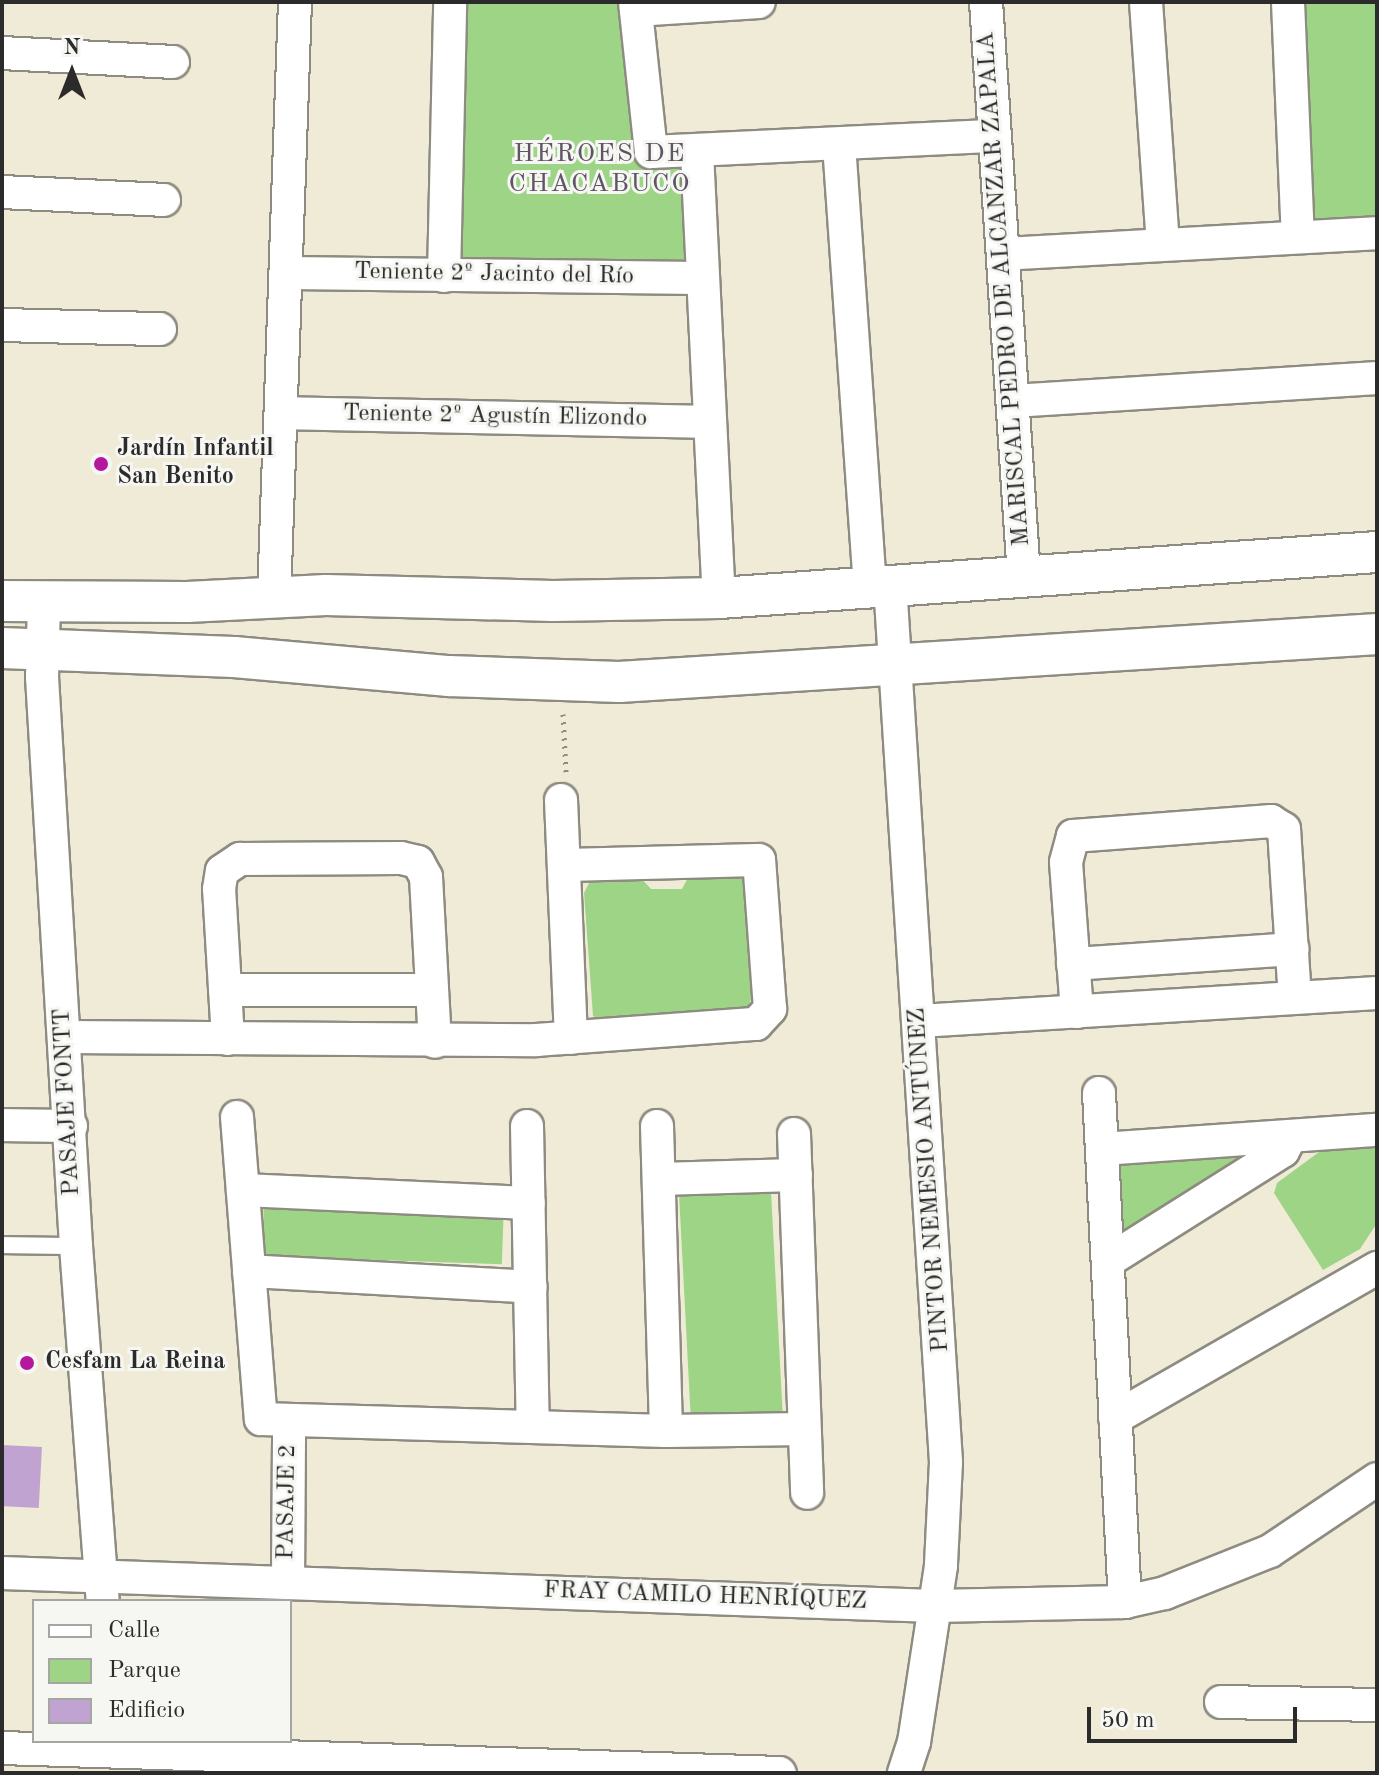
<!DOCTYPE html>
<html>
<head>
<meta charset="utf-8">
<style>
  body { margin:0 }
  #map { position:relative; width:1379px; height:1775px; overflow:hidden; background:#f0ebd7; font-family:"Old Standard TT",serif }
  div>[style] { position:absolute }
  .green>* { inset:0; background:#9dd486; transform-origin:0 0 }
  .building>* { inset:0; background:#c0a3d1; transform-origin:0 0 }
  .path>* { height:5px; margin-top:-2.5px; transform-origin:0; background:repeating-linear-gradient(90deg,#8e8b81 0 2px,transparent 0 8px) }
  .roads { filter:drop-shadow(2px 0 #8e8b81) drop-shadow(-2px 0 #8e8b81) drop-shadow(0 2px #8e8b81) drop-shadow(0 -2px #8e8b81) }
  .service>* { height:16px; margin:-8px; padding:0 8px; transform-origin:8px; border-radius:8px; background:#fff }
  .minor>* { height:32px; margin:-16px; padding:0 16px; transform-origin:16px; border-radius:16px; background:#fff }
  .tertiary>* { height:40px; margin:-20px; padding:0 20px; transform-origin:20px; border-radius:20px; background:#fff }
  .dots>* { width:22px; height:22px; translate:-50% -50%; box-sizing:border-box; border:4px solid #f6f6f2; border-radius:50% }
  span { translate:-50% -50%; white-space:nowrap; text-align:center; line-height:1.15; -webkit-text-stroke:6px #f6f6f2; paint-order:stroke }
  .street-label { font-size:24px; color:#2b2b2b }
  .poi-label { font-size:24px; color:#2b2b2b; font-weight:700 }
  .left { translate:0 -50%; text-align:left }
  .neighbourhood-label { font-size:26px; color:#5f5565; letter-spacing:2px }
  .frame { position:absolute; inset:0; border:4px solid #2b2b2b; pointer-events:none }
  .legend { position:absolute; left:32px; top:1599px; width:260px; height:144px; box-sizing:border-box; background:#f6f6f2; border:2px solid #a5a5a2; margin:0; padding:10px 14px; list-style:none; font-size:24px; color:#2b2b2b }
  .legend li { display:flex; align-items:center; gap:16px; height:40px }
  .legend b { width:40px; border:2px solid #a5a5a2 }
  .north { position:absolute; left:32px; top:32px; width:80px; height:80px; -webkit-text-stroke:6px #f6f6f2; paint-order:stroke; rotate:0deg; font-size:22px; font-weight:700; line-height:32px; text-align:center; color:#2b2b2b }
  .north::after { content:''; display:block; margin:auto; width:28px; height:36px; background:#2b2b2b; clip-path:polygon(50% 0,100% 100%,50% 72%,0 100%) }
  .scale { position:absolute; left:1087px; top:1707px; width:210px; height:36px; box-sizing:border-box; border:4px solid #2b2b2b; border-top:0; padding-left:10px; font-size:24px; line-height:28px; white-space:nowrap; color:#2b2b2b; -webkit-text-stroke:6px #f6f6f2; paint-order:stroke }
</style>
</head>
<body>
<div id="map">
  <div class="green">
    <i style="clip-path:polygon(454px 2px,627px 2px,642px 168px,685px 168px,690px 274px,448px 272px)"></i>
    <i style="left:1300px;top:2px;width:77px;height:226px"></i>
    <i style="clip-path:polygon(731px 871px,743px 880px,752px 997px,746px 1012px,605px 1022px,593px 1016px,584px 893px,592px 877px,639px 876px,651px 889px,682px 889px,690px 874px)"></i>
    <i style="clip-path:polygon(1377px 1145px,1377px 1223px,1360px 1249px,1323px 1270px,1274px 1193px,1277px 1183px,1319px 1152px)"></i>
    <i style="clip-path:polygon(1257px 1150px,1128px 1238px,1118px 1234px,1113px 1158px)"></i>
    <i style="left:771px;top:1191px;width:228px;height:92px;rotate:87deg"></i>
    <i style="left:264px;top:1198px;width:240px;height:58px;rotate:2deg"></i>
  </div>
  <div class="building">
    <i style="left:2px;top:1445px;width:40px;height:61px;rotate:3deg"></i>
  </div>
  <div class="path">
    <i style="left:563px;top:714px;width:58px;rotate:87deg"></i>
  </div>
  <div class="roads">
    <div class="service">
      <i style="left:2px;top:1245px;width:74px;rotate:0.8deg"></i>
    </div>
    <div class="minor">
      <i style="left:635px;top:2px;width:151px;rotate:83.9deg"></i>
      <i style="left:651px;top:152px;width:344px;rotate:-2.7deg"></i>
      <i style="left:986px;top:2px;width:576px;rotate:86.22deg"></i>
      <i style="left:1146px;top:2px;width:243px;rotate:86deg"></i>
      <i style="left:1288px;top:2px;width:235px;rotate:87.6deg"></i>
      <i style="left:636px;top:10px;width:123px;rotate:-3.7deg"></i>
      <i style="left:2px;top:53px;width:171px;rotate:3deg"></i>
      <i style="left:839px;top:144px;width:443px;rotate:86deg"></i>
      <i style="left:697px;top:152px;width:447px;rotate:87.2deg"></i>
      <i style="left:2px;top:192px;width:162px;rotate:2.8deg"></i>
      <i style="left:1003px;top:254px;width:375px;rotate:-3.2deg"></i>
      <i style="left:286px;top:273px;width:417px;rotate:0.7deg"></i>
      <i style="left:444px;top:276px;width:274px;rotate:-88.7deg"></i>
      <i style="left:2px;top:325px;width:158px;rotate:1.5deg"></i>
      <i style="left:1013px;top:401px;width:365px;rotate:-3.6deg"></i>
      <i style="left:281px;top:413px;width:428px;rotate:1.2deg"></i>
      <i style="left:890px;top:584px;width:880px;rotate:86.35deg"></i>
      <i style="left:946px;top:1462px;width:104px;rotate:92.8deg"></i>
      <i style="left:941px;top:1566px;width:178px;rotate:98.7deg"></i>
      <i style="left:914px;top:1742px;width:33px;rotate:108deg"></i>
      <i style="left:274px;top:597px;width:595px;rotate:-87.98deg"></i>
      <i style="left:44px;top:602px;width:75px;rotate:91.5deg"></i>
      <i style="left:42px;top:677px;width:570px;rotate:86.58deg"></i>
      <i style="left:76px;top:1246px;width:356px;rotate:85.7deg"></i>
      <i style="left:561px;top:800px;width:238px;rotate:87.6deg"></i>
      <i style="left:1073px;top:964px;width:220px;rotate:-3.9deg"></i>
      <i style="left:225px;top:990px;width:207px"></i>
      <i style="left:1077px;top:1012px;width:150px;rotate:-94.2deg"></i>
      <i style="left:1066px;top:862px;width:27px;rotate:-75deg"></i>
      <i style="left:1073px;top:836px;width:199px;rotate:-4.3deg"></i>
      <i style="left:1271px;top:821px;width:15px;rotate:32deg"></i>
      <i style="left:1284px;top:829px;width:169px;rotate:86.3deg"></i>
      <i style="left:919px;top:1021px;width:459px;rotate:-3.5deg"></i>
      <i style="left:65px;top:1037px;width:471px;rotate:0.4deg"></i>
      <i style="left:536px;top:1040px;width:221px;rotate:-4.2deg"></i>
      <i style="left:756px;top:1024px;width:21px;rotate:-47deg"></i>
      <i style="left:770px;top:1009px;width:149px;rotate:-94.2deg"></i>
      <i style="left:759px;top:860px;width:195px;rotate:178.5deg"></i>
      <i style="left:228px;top:1039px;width:150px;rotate:-93.4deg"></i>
      <i style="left:219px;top:889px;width:18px;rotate:-81deg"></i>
      <i style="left:222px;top:871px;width:22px;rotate:-34deg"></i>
      <i style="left:240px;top:859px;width:161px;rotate:-0.4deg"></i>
      <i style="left:401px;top:858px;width:17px;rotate:13deg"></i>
      <i style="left:418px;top:862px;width:17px;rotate:62deg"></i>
      <i style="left:426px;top:877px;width:165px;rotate:86.9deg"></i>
      <i style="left:1099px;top:1093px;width:510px;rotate:87.08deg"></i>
      <i style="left:237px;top:1117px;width:303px;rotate:85.5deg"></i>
      <i style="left:261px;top:1419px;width:405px;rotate:1.7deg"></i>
      <i style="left:666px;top:1431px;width:137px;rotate:-0.8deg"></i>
      <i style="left:2px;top:1125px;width:69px;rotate:0.8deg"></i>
      <i style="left:527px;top:1126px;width:299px;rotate:88.9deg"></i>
      <i style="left:657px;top:1126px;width:305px;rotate:88.3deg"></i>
      <i style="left:794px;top:1134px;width:359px;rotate:87.9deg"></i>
      <i style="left:1102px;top:1149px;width:276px;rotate:-4deg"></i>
      <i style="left:659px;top:1179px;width:137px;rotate:-1.7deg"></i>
      <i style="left:243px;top:1190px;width:286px;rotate:2.6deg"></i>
      <i style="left:1108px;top:1261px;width:207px;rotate:-32.2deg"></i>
      <i style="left:1283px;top:1151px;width:17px;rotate:-62deg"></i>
      <i style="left:249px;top:1271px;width:282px;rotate:3.2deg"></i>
      <i style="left:1115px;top:1418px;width:302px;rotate:-29.8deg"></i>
      <i style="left:2px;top:1573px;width:933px;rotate:2.03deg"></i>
      <i style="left:934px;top:1606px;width:191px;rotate:-1.2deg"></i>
      <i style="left:1125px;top:1602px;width:41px;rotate:-12.7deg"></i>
      <i style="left:1165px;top:1593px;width:113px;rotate:-21.8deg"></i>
      <i style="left:1270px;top:1551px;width:129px;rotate:-33.9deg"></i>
      <i style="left:288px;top:1583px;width:162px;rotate:-89.6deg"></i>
      <i style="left:1221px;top:1702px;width:156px;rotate:1.1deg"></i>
      <i style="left:2px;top:1748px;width:778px;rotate:1.84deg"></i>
    </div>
    <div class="tertiary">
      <i style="left:2px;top:601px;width:185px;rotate:0.3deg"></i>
      <i style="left:187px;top:602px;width:139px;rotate:-2.9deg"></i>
      <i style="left:326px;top:595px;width:227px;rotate:1.5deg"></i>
      <i style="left:553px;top:601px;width:166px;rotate:-1deg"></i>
      <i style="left:719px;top:598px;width:660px;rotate:-4deg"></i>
      <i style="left:2px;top:648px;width:232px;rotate:2.2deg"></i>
      <i style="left:234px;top:657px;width:216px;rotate:5.1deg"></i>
      <i style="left:449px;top:676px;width:170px;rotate:2deg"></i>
      <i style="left:619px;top:682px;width:760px;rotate:-3.62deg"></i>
    </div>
  </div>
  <div class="dots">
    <i style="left:101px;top:464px;background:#b5179e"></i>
    <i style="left:27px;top:1363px;background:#b5179e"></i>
  </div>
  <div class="street-label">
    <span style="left:494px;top:275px;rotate:1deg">Teniente 2º Jacinto del Río</span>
    <span style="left:1005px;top:289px;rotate:-94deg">MARISCAL PEDRO DE ALCANZAR ZAPALA</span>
    <span style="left:495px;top:417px;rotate:1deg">Teniente 2º Agustín Elizondo</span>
    <span style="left:68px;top:1102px;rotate:-93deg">PASAJE FONTT</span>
    <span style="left:930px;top:1180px;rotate:-94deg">PINTOR NEMESIO ANTÚNEZ</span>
    <span style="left:288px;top:1502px;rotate:-89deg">PASAJE 2</span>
    <span style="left:705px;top:1597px;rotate:2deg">FRAY CAMILO HENRÍQUEZ</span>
  </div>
  <div class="poi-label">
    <span class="left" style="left:117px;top:464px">Jardín Infantil<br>San Benito</span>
    <span class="left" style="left:45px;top:1363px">Cesfam La Reina</span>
  </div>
  <div class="neighbourhood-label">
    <span style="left:600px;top:170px">HÉROES DE<br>CHACABUCO</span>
  </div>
  <div class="frame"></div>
  <ul class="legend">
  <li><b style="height:10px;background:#fff"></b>Calle</li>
  <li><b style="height:22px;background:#9dd486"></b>Parque</li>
  <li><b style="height:22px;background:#c0a3d1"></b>Edificio</li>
  </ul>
  <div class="north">N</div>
  <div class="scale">50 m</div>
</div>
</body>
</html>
